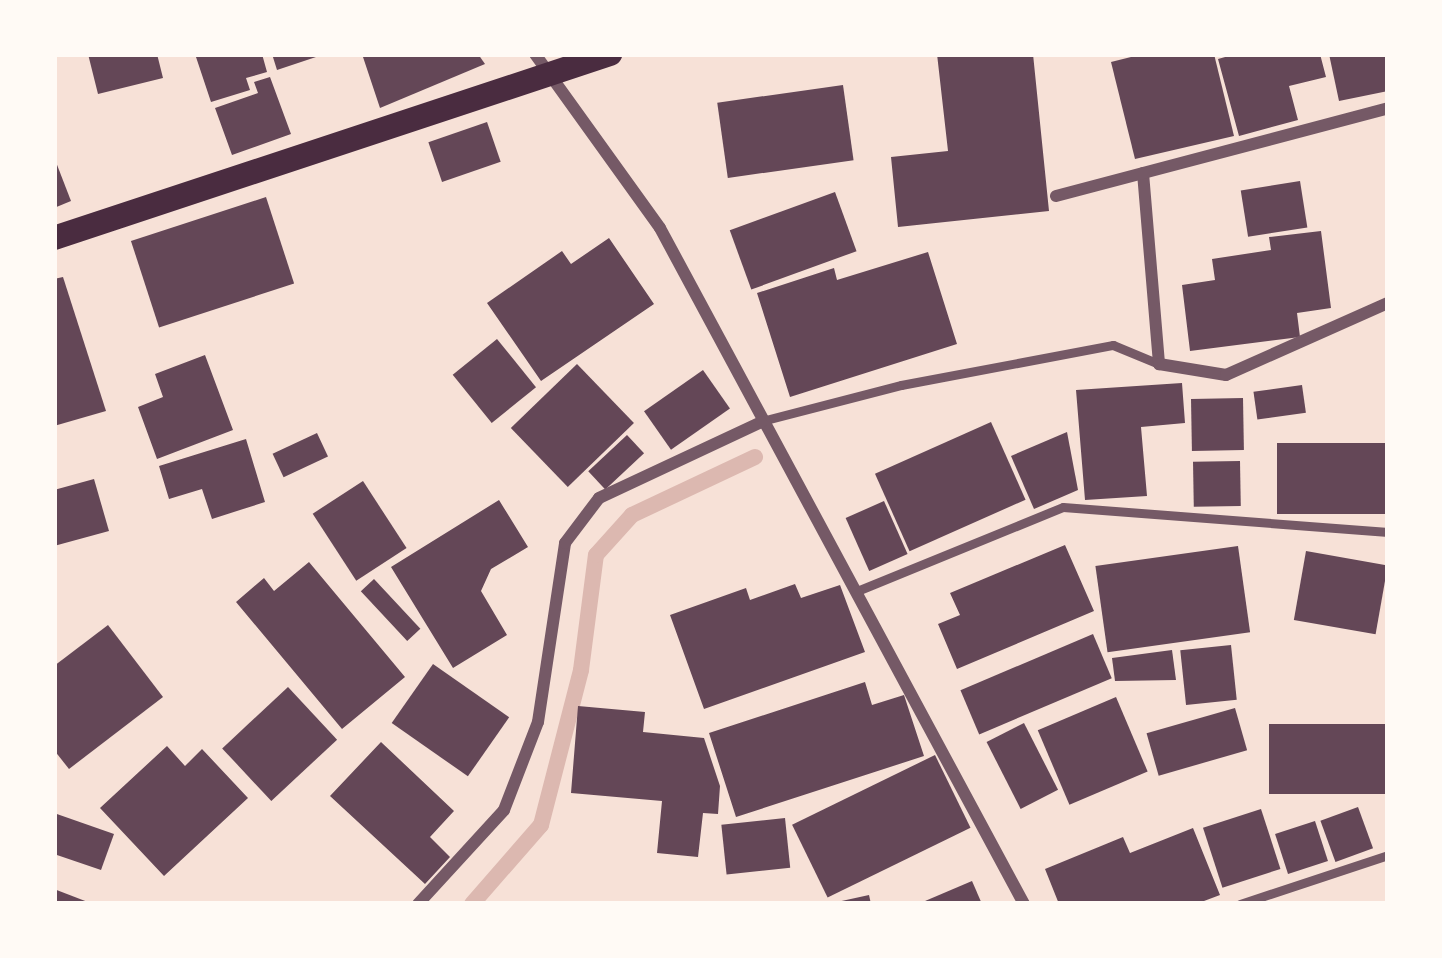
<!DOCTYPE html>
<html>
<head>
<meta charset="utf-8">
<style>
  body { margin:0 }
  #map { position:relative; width:1442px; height:958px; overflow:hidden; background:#f7e1d7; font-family:Karla,sans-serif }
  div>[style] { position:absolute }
  .stream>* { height:16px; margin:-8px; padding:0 8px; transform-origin:8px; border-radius:8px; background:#dcb8b0 }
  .building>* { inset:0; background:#644757; transform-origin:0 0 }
  .service>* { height:9px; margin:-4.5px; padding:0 4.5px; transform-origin:4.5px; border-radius:4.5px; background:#755966 }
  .minor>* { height:12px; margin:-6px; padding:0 6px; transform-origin:6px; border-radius:6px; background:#755966 }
  .secondary>* { height:24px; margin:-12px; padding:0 12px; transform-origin:12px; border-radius:12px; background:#4a2c40 }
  span { translate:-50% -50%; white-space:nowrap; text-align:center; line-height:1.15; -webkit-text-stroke:12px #fffaf5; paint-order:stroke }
  .frame { position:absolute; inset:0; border:57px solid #fffaf5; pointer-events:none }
</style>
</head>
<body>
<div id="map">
  <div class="stream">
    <i style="left:472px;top:904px;width:105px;rotate:-48.9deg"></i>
    <i style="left:541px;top:825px;width:160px;rotate:-75.5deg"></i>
    <i style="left:581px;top:670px;width:116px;rotate:-82.6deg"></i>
    <i style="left:596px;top:555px;width:54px;rotate:-48deg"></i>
    <i style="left:632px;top:515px;width:136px;rotate:-25.2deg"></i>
  </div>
  <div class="building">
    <i style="clip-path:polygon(88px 54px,157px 54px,163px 78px,98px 94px)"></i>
    <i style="clip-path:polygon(195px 54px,262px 54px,267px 72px,246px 78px,250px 90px,211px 102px)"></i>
    <i style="clip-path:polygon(272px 54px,322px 54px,322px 55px,277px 70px)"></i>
    <i style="clip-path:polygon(362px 54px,478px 54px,485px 64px,380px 108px)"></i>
    <i style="clip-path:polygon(937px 54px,1033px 54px,1049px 211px,898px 227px,891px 157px,948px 151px)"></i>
    <i style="clip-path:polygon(1143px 54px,1214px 54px,1234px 136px,1135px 159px,1111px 62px)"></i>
    <i style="clip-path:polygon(1236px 54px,1320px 54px,1326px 77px,1289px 86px,1298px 120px,1239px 136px,1218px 59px)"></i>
    <i style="clip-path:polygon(1329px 54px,1388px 54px,1388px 91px,1339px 101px)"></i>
    <i style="clip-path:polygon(270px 77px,291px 134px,232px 155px,215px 108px,258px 93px,254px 82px)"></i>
    <i style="left:843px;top:85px;width:76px;height:127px;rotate:82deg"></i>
    <i style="left:487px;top:122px;width:42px;height:62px;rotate:71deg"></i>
    <i style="clip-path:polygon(54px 157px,71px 201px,54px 208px)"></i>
    <i style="left:1300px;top:181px;width:47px;height:60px;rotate:81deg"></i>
    <i style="left:835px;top:192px;width:63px;height:112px;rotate:70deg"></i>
    <i style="left:266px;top:197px;width:91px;height:142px;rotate:72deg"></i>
    <i style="clip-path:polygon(1321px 231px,1331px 308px,1297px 313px,1300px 337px,1190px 351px,1182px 285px,1215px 280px,1212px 259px,1271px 250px,1269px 237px)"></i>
    <i style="clip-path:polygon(609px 238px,654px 304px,541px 381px,487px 303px,562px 251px,571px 264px)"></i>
    <i style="clip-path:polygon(928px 252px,957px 344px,790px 397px,757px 293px,834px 268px,837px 280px)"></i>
    <i style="clip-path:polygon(63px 277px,106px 411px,54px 426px,54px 279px)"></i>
    <i style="left:497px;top:339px;width:62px;height:57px;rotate:51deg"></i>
    <i style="clip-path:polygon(205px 355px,233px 430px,157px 459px,138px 407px,163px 397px,155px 374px)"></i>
    <i style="left:577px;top:364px;width:82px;height:92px;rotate:46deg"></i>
    <i style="left:703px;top:370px;width:47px;height:72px;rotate:55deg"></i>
    <i style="clip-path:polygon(1182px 383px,1185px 423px,1141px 427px,1147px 496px,1085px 500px,1076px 390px)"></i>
    <i style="left:1302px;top:385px;width:28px;height:49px;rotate:82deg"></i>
    <i style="left:1243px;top:398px;width:52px;height:52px;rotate:89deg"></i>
    <i style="left:991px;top:422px;width:85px;height:127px;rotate:66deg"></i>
    <i style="clip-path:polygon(1067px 432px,1078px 490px,1034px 509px,1011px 456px)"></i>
    <i style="left:317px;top:433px;width:26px;height:49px;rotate:65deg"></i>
    <i style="left:627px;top:435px;width:25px;height:53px;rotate:47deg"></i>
    <i style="clip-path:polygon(246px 439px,265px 502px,212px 519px,202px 489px,169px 499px,159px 466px)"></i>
    <i style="left:1388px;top:443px;width:71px;height:111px;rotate:90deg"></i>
    <i style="left:1240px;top:461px;width:45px;height:47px;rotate:89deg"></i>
    <i style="clip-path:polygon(94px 479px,109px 531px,54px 546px,54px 490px)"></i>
    <i style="left:363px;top:481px;width:80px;height:60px;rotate:57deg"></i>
    <i style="clip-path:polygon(499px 500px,528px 547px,491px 569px,481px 591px,507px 635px,453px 668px,391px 567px)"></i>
    <i style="left:884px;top:501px;width:58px;height:42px;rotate:66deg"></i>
    <i style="clip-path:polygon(1065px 545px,1094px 611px,957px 669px,938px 624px,960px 615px,950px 593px)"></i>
    <i style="left:1238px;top:546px;width:87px;height:144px;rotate:82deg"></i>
    <i style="left:1306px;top:551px;width:83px;height:70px;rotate:10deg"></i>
    <i style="clip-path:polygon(309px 562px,405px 677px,342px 729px,236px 602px,264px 578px,274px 591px)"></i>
    <i style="left:374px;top:579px;width:68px;height:18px;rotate:47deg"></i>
    <i style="clip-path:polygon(795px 584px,801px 598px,840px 585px,865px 652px,704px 709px,670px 615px,746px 588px,750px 600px)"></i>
    <i style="clip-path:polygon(108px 625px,163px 697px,69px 769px,54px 750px,54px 666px)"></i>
    <i style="left:1093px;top:634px;width:48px;height:144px;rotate:67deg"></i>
    <i style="left:1231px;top:645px;width:55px;height:51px;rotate:84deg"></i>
    <i style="clip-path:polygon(1172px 650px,1176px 680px,1115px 681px,1112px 658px)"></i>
    <i style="left:433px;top:664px;width:93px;height:72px;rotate:35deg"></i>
    <i style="clip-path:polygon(865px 682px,872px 705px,904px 695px,924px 756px,736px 817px,709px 733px)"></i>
    <i style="left:288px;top:687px;width:72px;height:90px;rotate:47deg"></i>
    <i style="left:1116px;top:697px;width:81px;height:85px;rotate:67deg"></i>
    <i style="clip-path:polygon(578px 706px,645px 712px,643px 732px,704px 738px,720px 786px,718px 814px,703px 813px,698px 857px,657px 853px,662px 801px,571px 793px)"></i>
    <i style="left:1235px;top:708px;width:44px;height:92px;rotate:74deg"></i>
    <i style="left:1024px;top:723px;width:75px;height:42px;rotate:63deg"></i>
    <i style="left:1388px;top:724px;width:70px;height:119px;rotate:90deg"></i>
    <i style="clip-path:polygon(381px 742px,454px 811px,430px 837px,450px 857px,425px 884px,330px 796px)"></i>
    <i style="clip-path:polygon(167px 746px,185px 766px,202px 749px,248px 798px,164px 876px,100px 808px)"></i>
    <i style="left:935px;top:755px;width:81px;height:159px;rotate:64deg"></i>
    <i style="left:1358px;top:807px;width:44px;height:40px;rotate:70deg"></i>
    <i style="left:1261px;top:809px;width:63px;height:61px;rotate:72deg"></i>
    <i style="clip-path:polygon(54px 813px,114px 834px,101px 870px,54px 854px)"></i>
    <i style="left:785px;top:818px;width:50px;height:64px;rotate:84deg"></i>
    <i style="left:1315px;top:821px;width:42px;height:42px;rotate:72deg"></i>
    <i style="clip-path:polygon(1193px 828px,1220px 895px,1196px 904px,1059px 904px,1045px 869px,1123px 837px,1130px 853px)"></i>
    <i style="clip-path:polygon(972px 881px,982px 904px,918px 904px)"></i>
    <i style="clip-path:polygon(54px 889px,93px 904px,54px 904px)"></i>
    <i style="clip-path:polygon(869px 895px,871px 904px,837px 904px,837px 902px)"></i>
  </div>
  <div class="service">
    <i style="left:762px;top:421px;width:144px;rotate:-14.5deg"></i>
    <i style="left:901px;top:385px;width:216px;rotate:-10.7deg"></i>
    <i style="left:1113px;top:345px;width:50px;rotate:22.4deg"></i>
    <i style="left:857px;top:591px;width:222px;rotate:-22.2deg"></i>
    <i style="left:1063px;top:507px;width:326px;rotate:4.4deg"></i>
    <i style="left:1240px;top:904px;width:156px;rotate:-18.3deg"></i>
  </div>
  <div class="minor">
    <i style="left:535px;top:54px;width:214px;rotate:54.3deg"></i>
    <i style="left:660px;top:228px;width:768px;rotate:61.7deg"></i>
    <i style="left:1143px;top:173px;width:192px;rotate:85.2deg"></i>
    <i style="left:1159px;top:364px;width:68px;rotate:9.3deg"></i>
    <i style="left:1226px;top:375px;width:177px;rotate:-24deg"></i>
    <i style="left:1056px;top:196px;width:343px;rotate:-14.8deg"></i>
    <i style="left:418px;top:904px;width:127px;rotate:-47.5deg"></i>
    <i style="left:504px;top:810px;width:94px;rotate:-68.9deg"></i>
    <i style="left:538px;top:722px;width:181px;rotate:-81.4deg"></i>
    <i style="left:565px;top:543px;width:56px;rotate:-52.9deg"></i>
    <i style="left:599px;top:498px;width:179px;rotate:-25.1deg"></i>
  </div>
  <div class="secondary">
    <i style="left:54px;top:238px;width:586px;rotate:-18.31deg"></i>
  </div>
  <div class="frame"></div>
</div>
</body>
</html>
